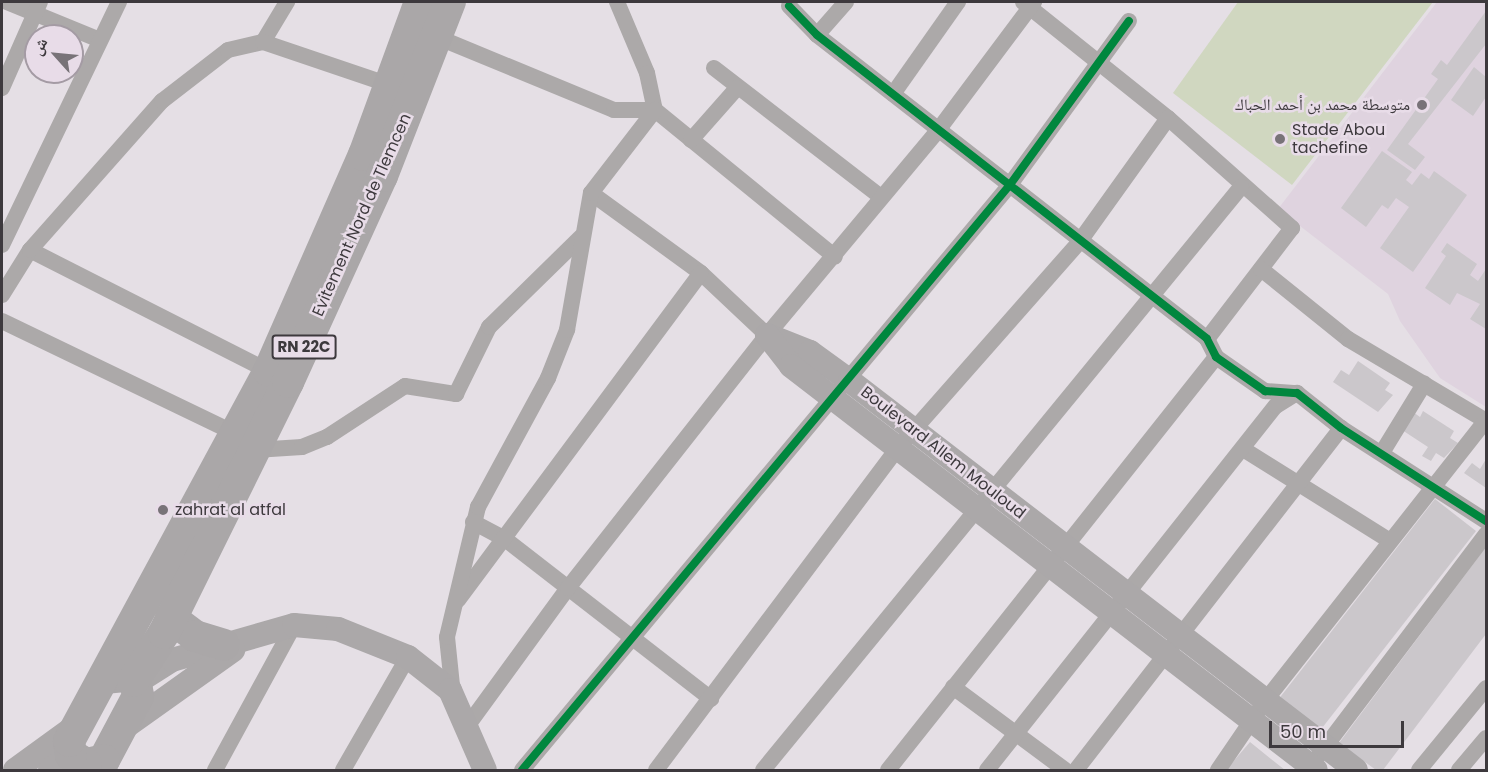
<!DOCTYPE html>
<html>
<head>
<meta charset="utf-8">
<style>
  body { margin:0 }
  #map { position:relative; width:1488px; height:772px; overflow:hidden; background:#e5dfe5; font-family:Poppins,"Noto Naskh Arabic",sans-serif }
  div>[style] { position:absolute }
  .built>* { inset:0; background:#dfd3df }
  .green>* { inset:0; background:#d0d7c0 }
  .building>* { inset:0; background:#cbc7cb; transform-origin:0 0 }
  .street>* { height:16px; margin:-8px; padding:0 8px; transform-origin:8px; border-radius:8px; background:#aca9a9 }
  .secondary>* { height:24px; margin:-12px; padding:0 12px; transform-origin:12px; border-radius:12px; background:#aba8a9 }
  .highway>* { height:32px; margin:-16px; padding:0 16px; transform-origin:16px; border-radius:16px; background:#aaa7a8 }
  .cycleway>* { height:8px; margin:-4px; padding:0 4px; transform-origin:4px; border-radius:4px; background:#00873e }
  .dots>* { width:16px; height:16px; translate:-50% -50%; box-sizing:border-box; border:3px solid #e8dce8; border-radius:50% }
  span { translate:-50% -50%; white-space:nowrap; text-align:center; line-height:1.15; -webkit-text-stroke:5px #e8dce8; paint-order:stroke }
  .shield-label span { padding:2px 4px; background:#e8dce8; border:2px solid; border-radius:4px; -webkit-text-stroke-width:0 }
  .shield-label { font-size:15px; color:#3d393d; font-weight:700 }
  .poi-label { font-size:16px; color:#3d393d }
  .right { translate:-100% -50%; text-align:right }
  .left { translate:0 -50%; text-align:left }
  .street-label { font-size:16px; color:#3d393d }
  .frame { position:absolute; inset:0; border:3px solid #3d393d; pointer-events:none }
  .north { position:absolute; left:24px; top:24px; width:60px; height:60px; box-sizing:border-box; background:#e8dce8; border:2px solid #a49ba4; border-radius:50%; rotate:297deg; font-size:16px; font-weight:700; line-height:24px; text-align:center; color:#3d393d }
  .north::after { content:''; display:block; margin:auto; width:21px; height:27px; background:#787378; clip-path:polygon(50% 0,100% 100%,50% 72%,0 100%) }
  .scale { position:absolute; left:1269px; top:721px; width:135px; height:27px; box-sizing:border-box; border:3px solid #3d393d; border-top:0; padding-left:8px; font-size:18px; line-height:21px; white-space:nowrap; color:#3d393d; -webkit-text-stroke:4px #e8dce8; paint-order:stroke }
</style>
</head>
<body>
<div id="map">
  <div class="built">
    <i style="clip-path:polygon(1437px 2px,1486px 2px,1486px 407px,1440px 378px,1400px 321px,1388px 294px,1278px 209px)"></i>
  </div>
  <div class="green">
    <i style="clip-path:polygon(1238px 2px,1433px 2px,1292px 185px,1173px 93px)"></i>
  </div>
  <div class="building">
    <i style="clip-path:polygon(1486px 11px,1486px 44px,1408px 144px,1425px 157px,1415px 170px,1387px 150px,1438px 79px,1431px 74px,1441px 60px,1447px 65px)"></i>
    <i style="clip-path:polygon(1474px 67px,1486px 77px,1486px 97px,1473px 116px,1451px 100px)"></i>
    <i style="clip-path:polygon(1382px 151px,1412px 172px,1406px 180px,1412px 185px,1421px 173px,1429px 179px,1434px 171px,1467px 195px,1413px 272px,1380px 248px,1409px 207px,1396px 198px,1388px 209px,1382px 205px,1366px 227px,1341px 208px)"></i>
    <i style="clip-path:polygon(1447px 243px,1477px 264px,1470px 275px,1478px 281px,1486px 269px,1486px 329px,1470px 319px,1480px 304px,1457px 293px,1450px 305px,1425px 288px,1446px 256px,1441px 252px)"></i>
    <i style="clip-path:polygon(1358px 361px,1390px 383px,1385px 390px,1393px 395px,1378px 412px,1333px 382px,1341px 370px,1349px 375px)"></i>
    <i style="clip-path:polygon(1423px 411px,1454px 431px,1450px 438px,1458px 443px,1444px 458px,1436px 453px,1431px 461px,1422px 456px,1428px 447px,1402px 430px,1413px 412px,1420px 417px)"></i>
    <i style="clip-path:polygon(1486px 459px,1486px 488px,1464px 473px,1472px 463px,1480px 469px)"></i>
    <i style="left:1435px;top:499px;width:52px;height:258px;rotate:38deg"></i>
    <i style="clip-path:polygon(1486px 547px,1486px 634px,1383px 770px,1376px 770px,1339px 743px)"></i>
    <i style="clip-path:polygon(1250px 742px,1271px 759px,1285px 770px,1226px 770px)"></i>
  </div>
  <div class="street">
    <i style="left:7px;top:2px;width:100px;rotate:22.2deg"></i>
    <i style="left:617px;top:2px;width:77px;rotate:67.1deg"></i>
    <i style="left:647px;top:73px;width:38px;rotate:78deg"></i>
    <i style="left:655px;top:110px;width:232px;rotate:39.2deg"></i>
    <i style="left:1023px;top:2px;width:186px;rotate:38.7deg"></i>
    <i style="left:1168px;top:118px;width:166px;rotate:41.6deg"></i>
    <i style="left:1292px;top:228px;width:140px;rotate:127.4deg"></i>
    <i style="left:789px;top:6px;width:40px;rotate:46deg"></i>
    <i style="left:817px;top:35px;width:494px;rotate:37.9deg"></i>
    <i style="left:1207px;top:339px;width:20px;rotate:63deg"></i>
    <i style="left:1216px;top:357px;width:60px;rotate:34.8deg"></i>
    <i style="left:1265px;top:391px;width:32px;rotate:4deg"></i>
    <i style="left:1297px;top:393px;width:56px;rotate:38.5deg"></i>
    <i style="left:1341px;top:428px;width:172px;rotate:32.7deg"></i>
    <i style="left:817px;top:35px;width:44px;rotate:-48.7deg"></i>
    <i style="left:437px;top:37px;width:191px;rotate:22.4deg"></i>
    <i style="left:614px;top:110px;width:41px"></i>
    <i style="left:263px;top:42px;width:47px;rotate:-59deg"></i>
    <i style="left:714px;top:68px;width:211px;rotate:37.7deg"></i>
    <i style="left:2px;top:88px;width:94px;rotate:-66.2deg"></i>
    <i style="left:893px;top:94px;width:113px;rotate:-54.8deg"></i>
    <i style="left:691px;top:140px;width:69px;rotate:-48.5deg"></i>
    <i style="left:591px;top:193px;width:136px;rotate:36deg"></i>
    <i style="left:701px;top:273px;width:91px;rotate:43.2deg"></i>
    <i style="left:2px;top:245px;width:270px;rotate:-64.3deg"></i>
    <i style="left:30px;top:250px;width:268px;rotate:26.9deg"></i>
    <i style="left:1261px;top:269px;width:112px;rotate:38.8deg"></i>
    <i style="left:1348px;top:339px;width:161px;rotate:30.7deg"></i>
    <i style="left:2px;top:295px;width:53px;rotate:-58.1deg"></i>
    <i style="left:30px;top:250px;width:199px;rotate:-48.5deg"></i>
    <i style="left:162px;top:101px;width:83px;rotate:-37.7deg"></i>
    <i style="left:228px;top:50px;width:36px;rotate:-13deg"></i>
    <i style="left:263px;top:42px;width:134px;rotate:18.7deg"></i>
    <i style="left:2px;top:321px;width:261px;rotate:25.7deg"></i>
    <i style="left:1243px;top:449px;width:173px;rotate:32deg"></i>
    <i style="left:255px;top:450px;width:47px;rotate:-3.7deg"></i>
    <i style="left:302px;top:447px;width:27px;rotate:-22deg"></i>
    <i style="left:327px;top:437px;width:93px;rotate:-33.2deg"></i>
    <i style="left:405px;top:386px;width:52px;rotate:8.9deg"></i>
    <i style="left:456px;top:394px;width:75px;rotate:-63.8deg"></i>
    <i style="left:489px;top:327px;width:129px;rotate:-44.4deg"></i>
    <i style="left:1383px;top:451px;width:79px;rotate:-58.5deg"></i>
    <i style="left:473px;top:522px;width:36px;rotate:28deg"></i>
    <i style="left:505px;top:539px;width:261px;rotate:37.8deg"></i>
    <i style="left:458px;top:600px;width:407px;rotate:-53.4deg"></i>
    <i style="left:953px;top:687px;width:139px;rotate:36.5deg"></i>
    <i style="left:453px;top:695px;width:58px;rotate:-95.9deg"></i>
    <i style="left:447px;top:637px;width:134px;rotate:-76.6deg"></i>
    <i style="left:478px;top:507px;width:147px;rotate:-61.5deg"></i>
    <i style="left:548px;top:378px;width:52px;rotate:-68.4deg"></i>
    <i style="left:567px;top:330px;width:139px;rotate:-80.1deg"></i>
    <i style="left:591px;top:193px;width:105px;rotate:-52.4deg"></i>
    <i style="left:468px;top:725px;width:170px;rotate:-53.9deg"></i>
    <i style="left:568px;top:588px;width:322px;rotate:-51.8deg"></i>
    <i style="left:767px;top:335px;width:268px;rotate:-50.1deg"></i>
    <i style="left:939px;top:129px;width:159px;rotate:-53.2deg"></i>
    <i style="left:1319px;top:755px;width:277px;rotate:-52.9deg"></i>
    <i style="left:215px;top:770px;width:165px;rotate:-61.4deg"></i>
    <i style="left:343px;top:770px;width:130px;rotate:-60.1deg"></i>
    <i style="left:522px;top:770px;width:760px;rotate:-50.18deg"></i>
    <i style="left:1009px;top:186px;width:204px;rotate:-54deg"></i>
    <i style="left:656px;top:770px;width:400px;rotate:-53.1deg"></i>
    <i style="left:896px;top:450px;width:278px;rotate:-48.6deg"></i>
    <i style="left:1080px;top:241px;width:151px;rotate:-54.4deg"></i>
    <i style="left:763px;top:770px;width:754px;rotate:-50.65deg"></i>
    <i style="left:888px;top:770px;width:527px;rotate:-51.54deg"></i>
    <i style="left:987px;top:770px;width:465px;rotate:-51.6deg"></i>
    <i style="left:1276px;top:406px;width:25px;rotate:-32deg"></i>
    <i style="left:1076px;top:770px;width:433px;rotate:-52.2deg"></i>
    <i style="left:1218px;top:770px;width:83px;rotate:-55.7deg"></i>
    <i style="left:1265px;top:701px;width:356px;rotate:-51.8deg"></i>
    <i style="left:1419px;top:770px;width:106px;rotate:-50.7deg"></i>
    <i style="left:1459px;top:770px;width:42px;rotate:-49.8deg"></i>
  </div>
  <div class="secondary">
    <i style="left:767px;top:335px;width:46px;rotate:21.6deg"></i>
    <i style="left:810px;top:352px;width:49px;rotate:35.9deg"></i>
    <i style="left:850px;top:381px;width:638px;rotate:37.55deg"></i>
    <i style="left:767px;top:335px;width:39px;rotate:52deg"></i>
    <i style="left:791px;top:366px;width:662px;rotate:37.58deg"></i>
    <i style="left:136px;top:683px;width:43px;rotate:-32.6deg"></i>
    <i style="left:172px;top:660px;width:127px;rotate:-16deg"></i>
    <i style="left:294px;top:625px;width:44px;rotate:5.2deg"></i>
    <i style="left:338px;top:629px;width:75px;rotate:21.8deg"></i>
    <i style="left:408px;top:657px;width:53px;rotate:38.2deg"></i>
    <i style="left:450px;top:690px;width:87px;rotate:66.4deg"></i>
    <i style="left:121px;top:730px;width:138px;rotate:-35.5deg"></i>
    <i style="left:15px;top:770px;width:77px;rotate:-36deg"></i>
    <i style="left:50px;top:770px;width:26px;rotate:-36deg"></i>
  </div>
  <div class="highway">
    <i style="left:171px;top:618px;width:30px;rotate:37deg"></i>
    <i style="left:195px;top:636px;width:30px;rotate:17deg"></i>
    <i style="left:104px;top:678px;width:21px;rotate:-5deg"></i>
    <i style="left:125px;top:676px;width:13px;rotate:32deg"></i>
    <i style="left:136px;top:683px;width:13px;rotate:81deg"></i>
    <i style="left:138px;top:696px;width:72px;rotate:118deg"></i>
    <i style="left:104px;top:760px;width:18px;rotate:167deg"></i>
    <i style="left:86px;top:764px;width:17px;rotate:-149deg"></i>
    <i style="left:71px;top:755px;width:14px;rotate:-98deg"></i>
    <i style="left:69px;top:741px;width:421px;rotate:-61.6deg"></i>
    <i style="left:269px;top:371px;width:236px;rotate:-66.3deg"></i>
    <i style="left:364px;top:155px;width:163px;rotate:-69.9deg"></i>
    <i style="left:133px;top:681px;width:57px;rotate:-57.1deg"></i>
    <i style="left:164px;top:633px;width:280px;rotate:-63.7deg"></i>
    <i style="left:288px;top:382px;width:226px;rotate:-65.5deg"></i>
    <i style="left:382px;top:176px;width:187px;rotate:-68.7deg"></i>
  </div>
  <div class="cycleway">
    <i style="left:789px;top:6px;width:40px;rotate:46deg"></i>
    <i style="left:817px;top:35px;width:494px;rotate:37.9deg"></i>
    <i style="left:1207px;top:339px;width:20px;rotate:63deg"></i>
    <i style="left:1216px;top:357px;width:60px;rotate:34.8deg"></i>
    <i style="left:1265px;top:391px;width:32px;rotate:4deg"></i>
    <i style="left:1297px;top:393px;width:56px;rotate:38.5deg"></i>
    <i style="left:1341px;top:428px;width:172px;rotate:32.7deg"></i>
    <i style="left:522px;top:770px;width:760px;rotate:-50.18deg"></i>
    <i style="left:1009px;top:186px;width:204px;rotate:-54deg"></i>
  </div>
  <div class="dots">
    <i style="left:1422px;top:105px;background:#787378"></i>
    <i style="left:1280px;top:139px;background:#787378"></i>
    <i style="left:163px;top:510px;background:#787378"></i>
  </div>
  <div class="shield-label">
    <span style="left:304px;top:347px">RN 22C</span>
  </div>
  <div class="poi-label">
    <span class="right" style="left:1410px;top:105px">متوسطة محمد بن أحمد الحباك</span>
    <span class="left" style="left:1292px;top:139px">Stade Abou<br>tachefine</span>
    <span class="left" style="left:175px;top:510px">zahrat al atfal</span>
  </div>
  <div class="street-label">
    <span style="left:362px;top:215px;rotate:-66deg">Evitement Nord de Tlemcen</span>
    <span style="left:943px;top:453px;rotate:38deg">Boulevard Allem Mouloud</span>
  </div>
  <div class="frame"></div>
  <div class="north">ش</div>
  <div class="scale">50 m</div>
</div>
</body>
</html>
